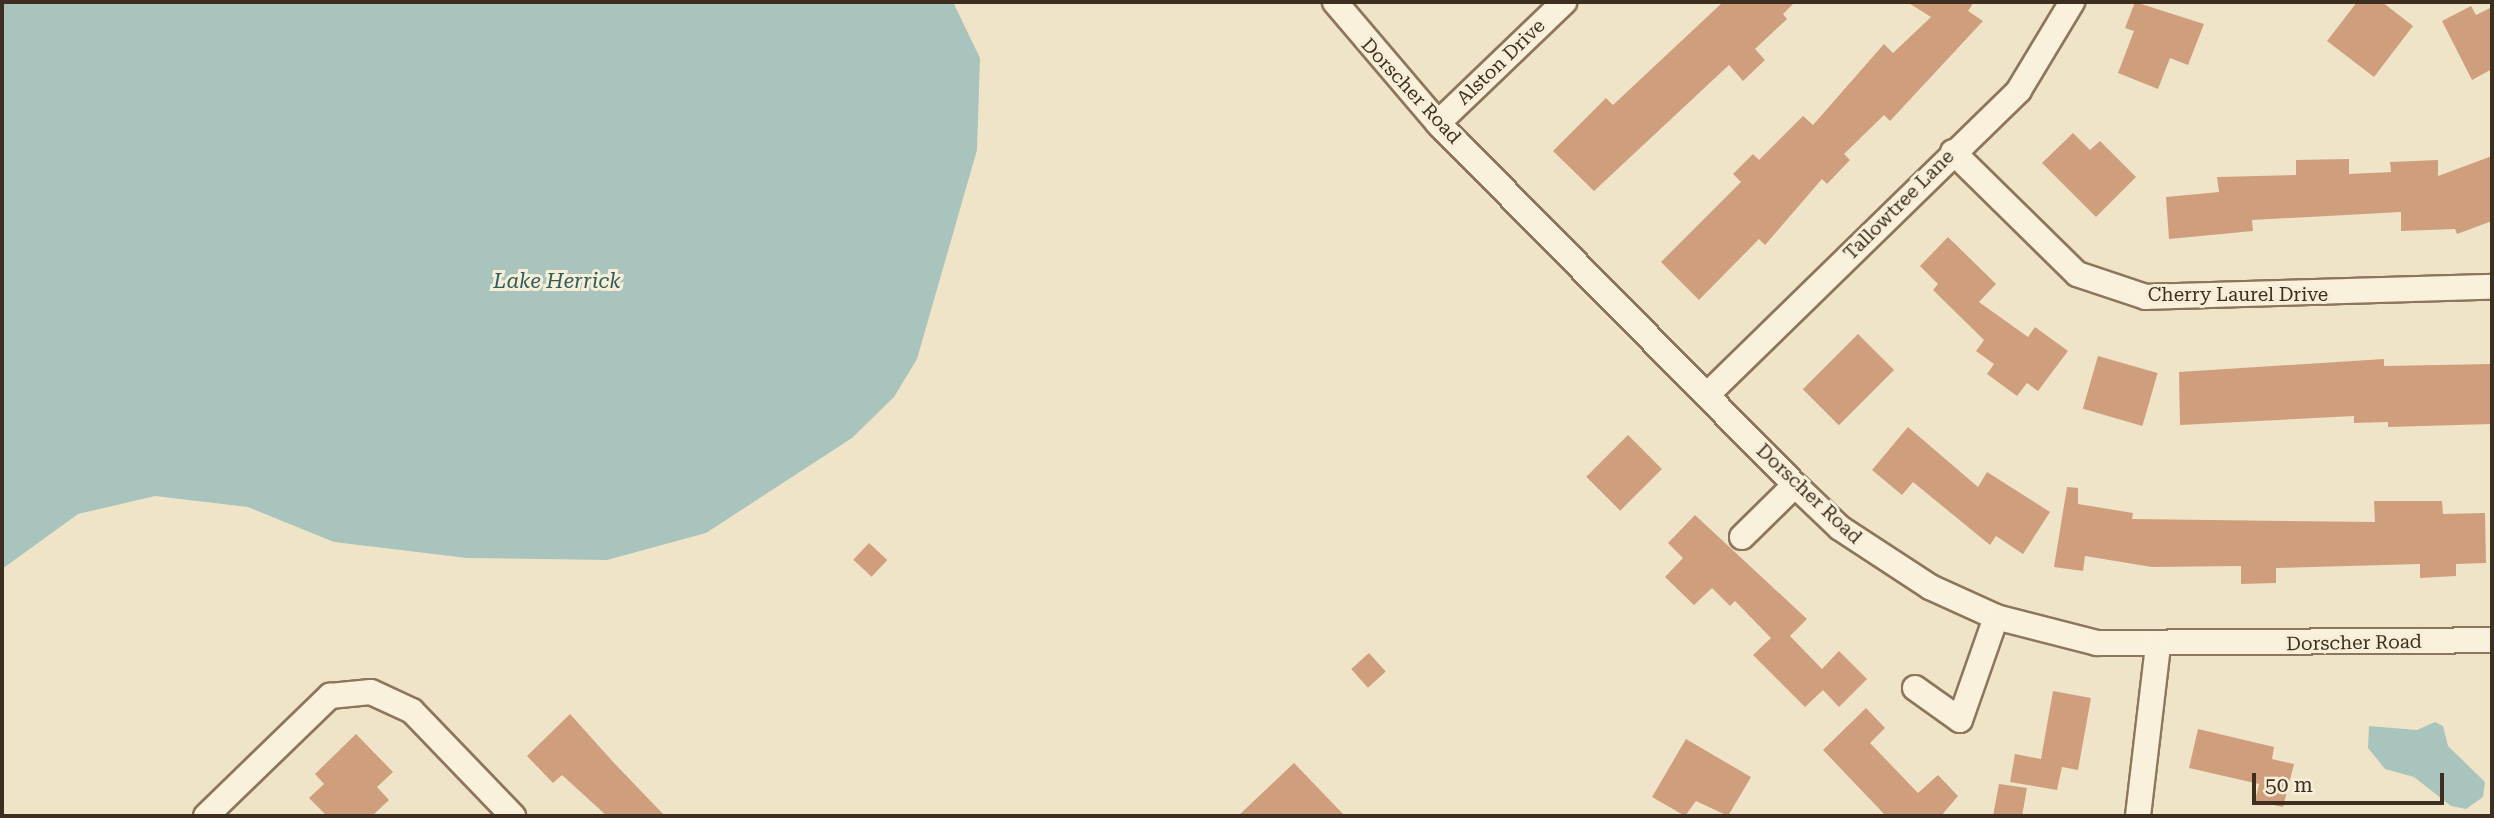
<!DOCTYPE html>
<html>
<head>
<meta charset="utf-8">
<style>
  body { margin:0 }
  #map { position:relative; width:2494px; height:818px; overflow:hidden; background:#f0e4c8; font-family:"Roboto Serif",serif }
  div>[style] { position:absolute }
  .water>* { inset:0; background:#a9c4bc }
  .building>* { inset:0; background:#cf9f7d; transform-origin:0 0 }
  .roads { filter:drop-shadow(2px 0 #8d765c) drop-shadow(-2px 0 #8d765c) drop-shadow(0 2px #8d765c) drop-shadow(0 -2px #8d765c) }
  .minor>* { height:24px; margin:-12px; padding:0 12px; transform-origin:12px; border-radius:12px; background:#faf1dc }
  span { translate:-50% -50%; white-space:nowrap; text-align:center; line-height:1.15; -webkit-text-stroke:6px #f7eed8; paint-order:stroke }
  .street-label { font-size:19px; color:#3d2e20 }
  .water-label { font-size:21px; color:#2f5d5a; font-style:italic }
  .frame { position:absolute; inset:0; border:4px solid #3d2e20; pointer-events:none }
  .scale { position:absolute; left:2252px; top:773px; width:192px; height:32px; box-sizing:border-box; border:4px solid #3d2e20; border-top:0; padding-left:9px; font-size:21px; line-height:24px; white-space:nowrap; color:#3d2e20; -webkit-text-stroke:5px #f7eed8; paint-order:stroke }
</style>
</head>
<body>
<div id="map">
  <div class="water">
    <i style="clip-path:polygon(2px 2px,953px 2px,980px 58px,977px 150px,917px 359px,894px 397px,852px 438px,706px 533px,607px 560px,467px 558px,334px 542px,248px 507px,155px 496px,78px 514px,2px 569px)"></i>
    <i style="clip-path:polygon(2435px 722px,2443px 726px,2448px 746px,2485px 782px,2483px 797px,2466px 809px,2451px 806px,2414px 777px,2385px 769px,2368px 748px,2369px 726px,2417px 730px)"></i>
  </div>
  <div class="building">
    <i style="clip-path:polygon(1723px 2px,1795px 2px,1783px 14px,1787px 19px,1755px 49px,1765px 60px,1743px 81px,1729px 65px,1594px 191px,1553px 151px,1606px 98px,1613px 105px)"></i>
    <i style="clip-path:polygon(1907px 2px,1974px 2px,1968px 11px,1983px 21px,1890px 121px,1884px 115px,1844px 154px,1850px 160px,1827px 184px,1822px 179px,1765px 245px,1759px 239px,1699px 300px,1661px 262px,1741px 182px,1733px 174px,1753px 154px,1759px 160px,1803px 116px,1813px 125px,1884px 44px,1893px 53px,1931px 17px)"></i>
    <i style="clip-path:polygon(2135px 2px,2204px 24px,2188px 65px,2170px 58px,2158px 89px,2118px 73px,2134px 31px,2125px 28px)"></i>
    <i style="clip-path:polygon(2357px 2px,2382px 2px,2413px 26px,2374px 77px,2327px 41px)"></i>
    <i style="clip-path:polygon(2471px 6px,2476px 15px,2492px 7px,2492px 69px,2472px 80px,2442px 21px)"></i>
    <i style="clip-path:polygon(2073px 133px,2090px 150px,2100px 141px,2136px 177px,2096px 217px,2042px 163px)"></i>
    <i style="clip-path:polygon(2492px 156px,2492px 221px,2457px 234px,2455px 229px,2401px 231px,2401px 212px,2252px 220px,2253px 231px,2169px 239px,2166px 197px,2219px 192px,2217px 177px,2296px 175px,2296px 160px,2349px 159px,2349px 174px,2391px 172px,2390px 162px,2438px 160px,2438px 176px)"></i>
    <i style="clip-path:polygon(1948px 237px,1996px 284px,1979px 302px,2028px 337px,2035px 327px,2068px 351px,2038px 391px,2027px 383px,2017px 396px,1987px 374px,1994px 364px,1976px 351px,1984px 340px,1933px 290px,1938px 284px,1920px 266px)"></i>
    <i style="left:1858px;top:334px;width:51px;height:78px;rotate:45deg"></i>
    <i style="left:2098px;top:356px;width:62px;height:55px;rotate:16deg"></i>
    <i style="clip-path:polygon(2384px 359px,2384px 366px,2492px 364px,2492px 424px,2388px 427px,2388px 422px,2354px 423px,2354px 416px,2180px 425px,2179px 372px)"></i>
    <i style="clip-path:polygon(1908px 427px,1978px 487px,1987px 472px,2050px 512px,2023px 554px,1996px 536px,1990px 545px,1913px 482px,1902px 495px,1872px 470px)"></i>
    <i style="left:1628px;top:435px;width:48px;height:59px;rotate:45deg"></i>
    <i style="clip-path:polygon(2067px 487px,2078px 488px,2078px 504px,2133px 513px,2132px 519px,2375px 522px,2374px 501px,2442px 501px,2443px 514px,2485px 513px,2486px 563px,2456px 564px,2456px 576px,2420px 578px,2420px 564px,2276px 568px,2276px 583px,2241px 584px,2241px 566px,2152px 567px,2085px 556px,2083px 571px,2054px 567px)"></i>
    <i style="clip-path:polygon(1695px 515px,1807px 619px,1790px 636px,1822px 669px,1839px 651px,1867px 679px,1839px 707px,1823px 690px,1805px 707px,1753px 655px,1771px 638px,1735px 601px,1730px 606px,1712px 588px,1694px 605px,1665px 577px,1683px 558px,1668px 543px)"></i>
    <i style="left:869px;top:543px;width:25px;height:23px;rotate:43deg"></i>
    <i style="left:1369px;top:653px;width:25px;height:24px;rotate:48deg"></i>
    <i style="clip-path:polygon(2053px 691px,2091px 698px,2078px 770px,2062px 767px,2057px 790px,2010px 782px,2015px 754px,2041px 759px)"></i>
    <i style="clip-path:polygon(1866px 708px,1885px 728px,1870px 743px,1918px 793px,1938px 775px,1958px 796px,1941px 816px,1886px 816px,1823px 750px)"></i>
    <i style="clip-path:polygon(570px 714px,615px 764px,665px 816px,607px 816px,562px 775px,553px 783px,527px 756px)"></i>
    <i style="clip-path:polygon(2198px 729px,2274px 747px,2272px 759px,2294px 764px,2283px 807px,2255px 801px,2259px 784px,2189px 768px)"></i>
    <i style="clip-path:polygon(356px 734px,393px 772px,377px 787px,389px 800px,372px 816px,327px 816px,309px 798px,324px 784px,315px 774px)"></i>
    <i style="clip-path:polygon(1686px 739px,1751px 777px,1728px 816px,1696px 801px,1685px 816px,1652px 797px)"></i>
    <i style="clip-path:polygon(1294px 763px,1345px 816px,1238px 816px)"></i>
    <i style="clip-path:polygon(1999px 784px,2027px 788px,2022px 816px,1993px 816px)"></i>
  </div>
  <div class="roads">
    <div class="minor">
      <i style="left:1335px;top:2px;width:159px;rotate:49.6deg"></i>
      <i style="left:1438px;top:123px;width:508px;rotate:45.4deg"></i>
      <i style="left:1795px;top:485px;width:62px;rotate:43.7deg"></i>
      <i style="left:1840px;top:528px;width:108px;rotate:33.2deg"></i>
      <i style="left:1930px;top:587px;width:72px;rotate:24.4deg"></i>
      <i style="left:1996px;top:617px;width:104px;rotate:14.4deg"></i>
      <i style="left:2097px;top:643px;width:395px;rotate:-0.4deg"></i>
      <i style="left:1438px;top:123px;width:175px;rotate:-43.8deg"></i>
      <i style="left:1953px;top:152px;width:174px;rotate:44.5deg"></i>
      <i style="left:2077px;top:274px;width:73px;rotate:18.4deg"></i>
      <i style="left:2146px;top:297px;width:346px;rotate:-1.7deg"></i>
      <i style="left:1707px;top:395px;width:436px;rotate:-44.3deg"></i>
      <i style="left:2019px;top:90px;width:103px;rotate:-58.9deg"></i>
      <i style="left:1742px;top:537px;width:74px;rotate:-44.5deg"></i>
      <i style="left:1915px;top:688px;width:55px;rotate:35.4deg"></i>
      <i style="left:1960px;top:720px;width:109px;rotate:-70.7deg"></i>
      <i style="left:206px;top:816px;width:173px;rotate:-44.1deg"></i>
      <i style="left:330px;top:696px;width:41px;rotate:-5.6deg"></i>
      <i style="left:371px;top:692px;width:45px;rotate:24.9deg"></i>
      <i style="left:412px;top:711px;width:146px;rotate:46.1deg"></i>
      <i style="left:2138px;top:816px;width:170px;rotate:-83.3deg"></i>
    </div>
  </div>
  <div class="street-label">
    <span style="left:1501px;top:62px;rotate:-44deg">Alston Drive</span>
    <span style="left:1411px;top:91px;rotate:47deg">Dorscher Road</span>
    <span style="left:1899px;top:205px;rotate:-45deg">Tallowtree Lane</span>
    <span style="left:2238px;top:295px">Cherry Laurel Drive</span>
    <span style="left:1809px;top:494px;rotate:43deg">Dorscher Road</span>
    <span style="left:2354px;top:643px;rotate:-1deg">Dorscher Road</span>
  </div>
  <div class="water-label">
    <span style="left:557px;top:281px">Lake Herrick</span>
  </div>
  <div class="frame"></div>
  <div class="scale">50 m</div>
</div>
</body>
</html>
